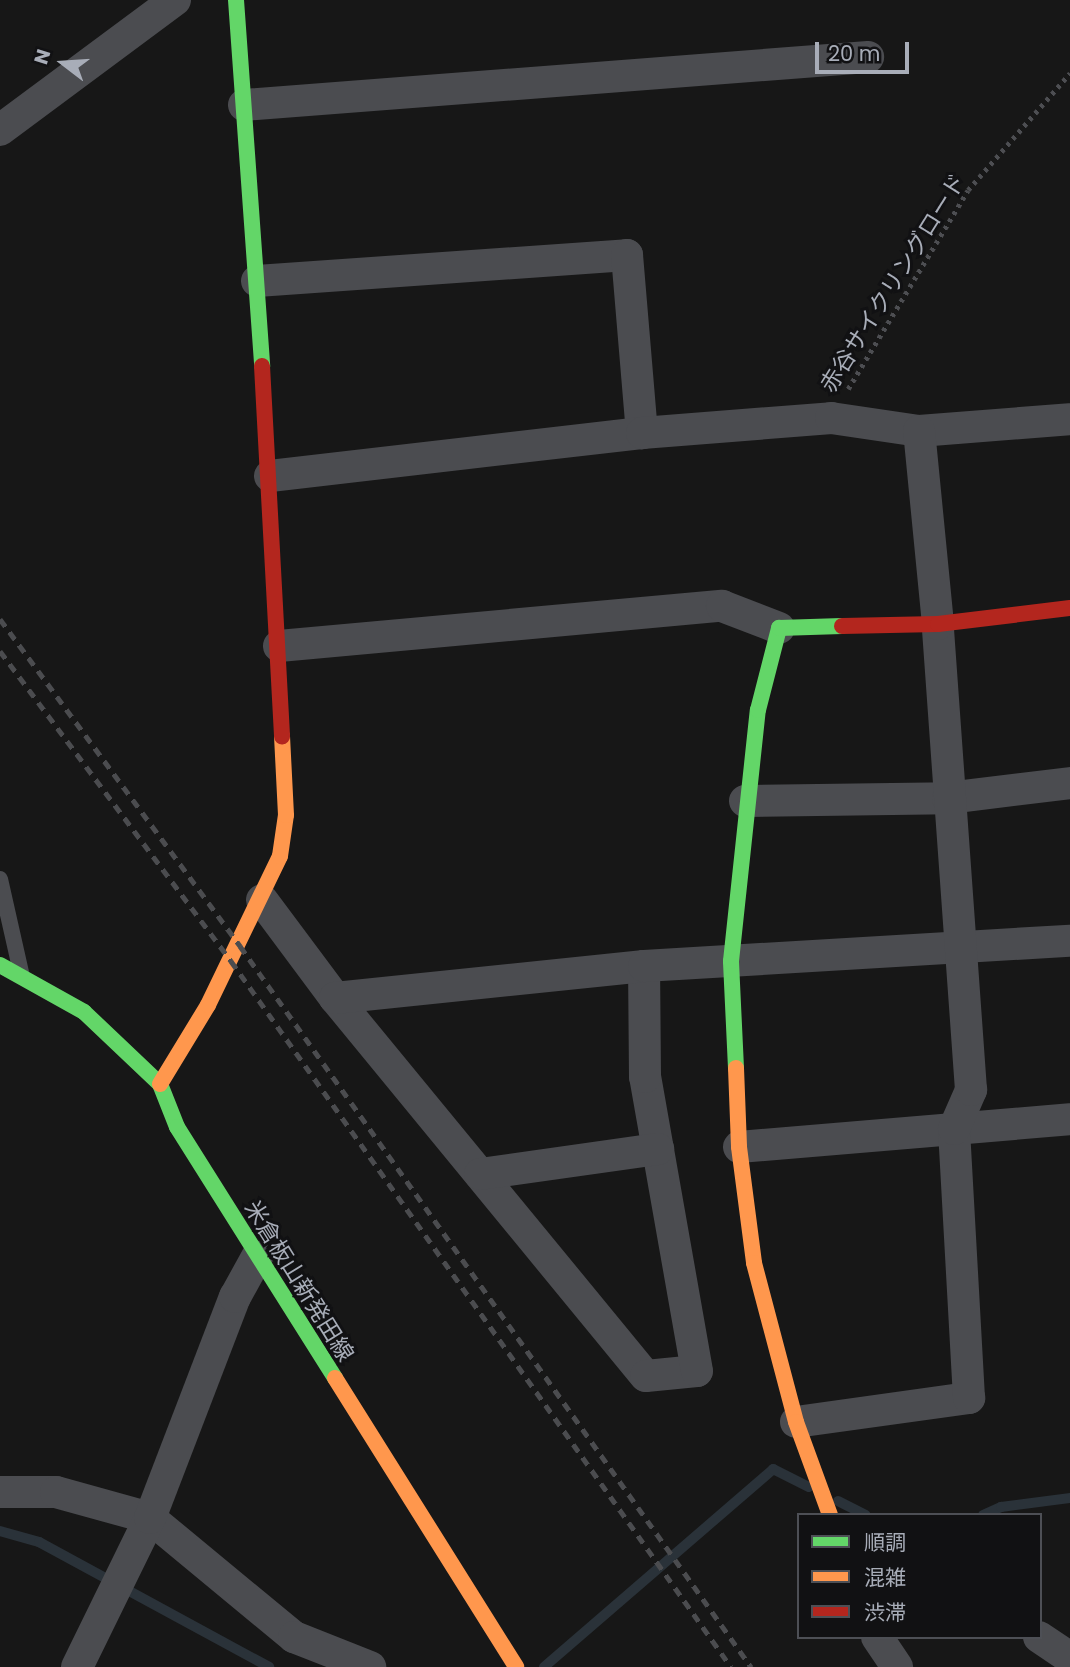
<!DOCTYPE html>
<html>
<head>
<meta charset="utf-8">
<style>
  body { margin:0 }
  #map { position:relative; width:1070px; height:1667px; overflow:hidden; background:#171717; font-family:Poppins,"Noto Sans JP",sans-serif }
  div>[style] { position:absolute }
  .stream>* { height:10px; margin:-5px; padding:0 5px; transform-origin:5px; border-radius:5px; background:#2a3239 }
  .path>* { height:4.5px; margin-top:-2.25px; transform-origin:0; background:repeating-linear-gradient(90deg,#4d4e52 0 3.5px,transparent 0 8.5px) }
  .lane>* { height:16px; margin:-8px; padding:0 8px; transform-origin:8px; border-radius:8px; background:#4b4c50 }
  .street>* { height:32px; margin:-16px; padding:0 16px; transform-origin:16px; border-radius:16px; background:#4b4c50 }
  .fast>* { height:16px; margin:-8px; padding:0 8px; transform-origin:8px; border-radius:8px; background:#63d668 }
  .slow>* { height:16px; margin:-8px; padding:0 8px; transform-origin:8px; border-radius:8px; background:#ff974d }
  .jam>* { height:16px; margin:-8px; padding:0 8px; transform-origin:8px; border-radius:8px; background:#b3261e }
  .rail>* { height:5px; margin-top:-2.5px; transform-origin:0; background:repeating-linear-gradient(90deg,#4b4c4f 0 9px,transparent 0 16px) }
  span { translate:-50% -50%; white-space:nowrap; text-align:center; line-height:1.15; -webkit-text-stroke:6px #111113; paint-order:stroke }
  .street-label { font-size:23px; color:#a8adb8 }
  .legend { position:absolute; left:797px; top:1513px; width:245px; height:126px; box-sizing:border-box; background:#111113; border:2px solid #4d4f55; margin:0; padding:9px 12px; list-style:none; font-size:21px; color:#a8adb8 }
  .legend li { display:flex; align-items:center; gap:14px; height:35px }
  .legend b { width:35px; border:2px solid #4d4f55 }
  .north { position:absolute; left:28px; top:28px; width:70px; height:70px; -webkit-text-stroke:5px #111113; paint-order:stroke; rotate:287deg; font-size:19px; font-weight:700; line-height:28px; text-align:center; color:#a8adb8 }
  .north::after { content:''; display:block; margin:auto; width:24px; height:32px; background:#a8adb8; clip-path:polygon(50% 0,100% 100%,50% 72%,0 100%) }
  .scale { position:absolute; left:815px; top:42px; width:94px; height:32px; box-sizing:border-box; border:4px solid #a8adb8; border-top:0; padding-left:9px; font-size:21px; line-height:24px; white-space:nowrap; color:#a8adb8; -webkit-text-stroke:5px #111113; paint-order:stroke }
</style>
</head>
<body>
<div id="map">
  <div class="stream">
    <i style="left:838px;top:1501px;width:31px;rotate:27deg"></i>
    <i style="left:983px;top:1515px;width:20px;rotate:-24deg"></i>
    <i style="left:1001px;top:1507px;width:70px;rotate:-7.4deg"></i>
    <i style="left:0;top:1531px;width:41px;rotate:15.8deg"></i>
    <i style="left:39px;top:1542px;width:262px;rotate:28.5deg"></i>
    <i style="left:544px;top:1667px;width:303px;rotate:-40.8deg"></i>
    <i style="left:773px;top:1469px;width:40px;rotate:26.6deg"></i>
  </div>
  <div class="path">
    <i style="left:848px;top:389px;width:232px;rotate:-58.9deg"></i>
    <i style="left:968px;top:190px;width:155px;rotate:-48.9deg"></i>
  </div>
  <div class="lane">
    <i style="left:0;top:879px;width:95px;rotate:77.3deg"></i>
  </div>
  <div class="street">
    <i style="left:244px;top:105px;width:626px;rotate:-4.4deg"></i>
    <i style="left:0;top:130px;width:218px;rotate:-36.6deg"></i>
    <i style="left:257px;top:281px;width:371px;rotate:-4deg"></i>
    <i style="left:627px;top:255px;width:179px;rotate:85.2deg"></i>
    <i style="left:270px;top:476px;width:374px;rotate:-6.6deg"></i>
    <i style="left:642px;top:433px;width:190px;rotate:-4.5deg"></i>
    <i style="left:831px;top:418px;width:89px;rotate:8.4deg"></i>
    <i style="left:919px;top:431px;width:151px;rotate:-4.5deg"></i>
    <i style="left:279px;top:646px;width:445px;rotate:-5.2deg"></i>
    <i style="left:722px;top:606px;width:61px;rotate:21.1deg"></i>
    <i style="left:745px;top:801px;width:203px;rotate:-0.8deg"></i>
    <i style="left:948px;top:798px;width:123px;rotate:-7deg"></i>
    <i style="left:262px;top:900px;width:122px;rotate:53.3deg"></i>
    <i style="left:335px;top:998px;width:489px;rotate:50.6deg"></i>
    <i style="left:646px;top:1376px;width:51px;rotate:-5.6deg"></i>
    <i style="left:697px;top:1371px;width:299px;rotate:-100deg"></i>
    <i style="left:645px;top:1077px;width:111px;rotate:-90.5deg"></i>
    <i style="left:335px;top:998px;width:311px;rotate:-5.9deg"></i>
    <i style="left:644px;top:966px;width:427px;rotate:-3.4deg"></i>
    <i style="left:739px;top:1147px;width:332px;rotate:-4.8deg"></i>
    <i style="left:480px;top:1174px;width:180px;rotate:-8deg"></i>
    <i style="left:796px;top:1422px;width:175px;rotate:-7.9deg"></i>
    <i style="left:969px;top:1398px;width:269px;rotate:-93.2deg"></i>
    <i style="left:954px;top:1129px;width:43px;rotate:-66.4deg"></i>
    <i style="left:971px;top:1090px;width:467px;rotate:-94.1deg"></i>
    <i style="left:938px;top:624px;width:194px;rotate:-95.6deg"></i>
    <i style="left:0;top:1492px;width:56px"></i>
    <i style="left:56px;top:1492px;width:98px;rotate:15.5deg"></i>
    <i style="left:150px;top:1518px;width:187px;rotate:39.6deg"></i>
    <i style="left:294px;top:1637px;width:82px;rotate:21.5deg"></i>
    <i style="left:877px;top:1637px;width:36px;rotate:56deg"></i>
    <i style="left:1039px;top:1637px;width:37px;rotate:34deg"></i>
    <i style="left:77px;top:1667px;width:166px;rotate:-63.9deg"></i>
    <i style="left:150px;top:1518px;width:237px;rotate:-69deg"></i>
    <i style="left:235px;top:1297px;width:46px;rotate:-61.2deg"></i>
  </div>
  <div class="fast">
    <i style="left:236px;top:0;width:367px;rotate:85.9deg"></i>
    <i style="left:0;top:965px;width:96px;rotate:29.2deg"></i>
    <i style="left:84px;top:1012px;width:105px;rotate:43.5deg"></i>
    <i style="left:160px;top:1084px;width:46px;rotate:68.4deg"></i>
    <i style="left:177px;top:1127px;width:297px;rotate:57.8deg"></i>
    <i style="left:736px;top:1068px;width:107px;rotate:-92.7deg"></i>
    <i style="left:731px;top:961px;width:252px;rotate:-83.9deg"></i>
    <i style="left:758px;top:710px;width:85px;rotate:-75.6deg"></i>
    <i style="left:779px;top:628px;width:63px;rotate:-1.8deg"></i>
  </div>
  <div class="slow">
    <i style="left:736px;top:1068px;width:79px;rotate:87.8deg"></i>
    <i style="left:739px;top:1147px;width:117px;rotate:82.6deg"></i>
    <i style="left:754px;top:1263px;width:164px;rotate:75.2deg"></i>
    <i style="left:796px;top:1422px;width:99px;rotate:69.9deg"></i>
    <i style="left:160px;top:1084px;width:92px;rotate:-58.7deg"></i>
    <i style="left:208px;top:1005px;width:165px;rotate:-64.2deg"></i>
    <i style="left:280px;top:856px;width:41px;rotate:-81.7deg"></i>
    <i style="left:286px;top:815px;width:79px;rotate:-92.9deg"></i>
    <i style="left:335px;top:1378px;width:341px;rotate:57.9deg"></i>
  </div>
  <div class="jam">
    <i style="left:262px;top:366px;width:371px;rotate:86.9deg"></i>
    <i style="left:842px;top:626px;width:96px;rotate:-1.2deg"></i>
    <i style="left:938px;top:624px;width:133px;rotate:-6.9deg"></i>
  </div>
  <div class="rail">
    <i style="left:0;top:619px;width:406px;rotate:53.7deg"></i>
    <i style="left:240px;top:946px;width:884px;rotate:54.67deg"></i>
    <i style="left:0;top:651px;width:387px;rotate:53.3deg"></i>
    <i style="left:231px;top:961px;width:865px;rotate:54.69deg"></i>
  </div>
  <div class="street-label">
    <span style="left:893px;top:283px;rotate:-58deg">赤谷サイクリングロード</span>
    <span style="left:299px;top:1281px;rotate:58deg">米倉板山新発田線</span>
  </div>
  <ul class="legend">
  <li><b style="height:9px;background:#63d668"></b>順調</li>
  <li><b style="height:9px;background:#ff974d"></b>混雑</li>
  <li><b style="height:9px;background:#b3261e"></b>渋滞</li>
  </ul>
  <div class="north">N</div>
  <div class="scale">20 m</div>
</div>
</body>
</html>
